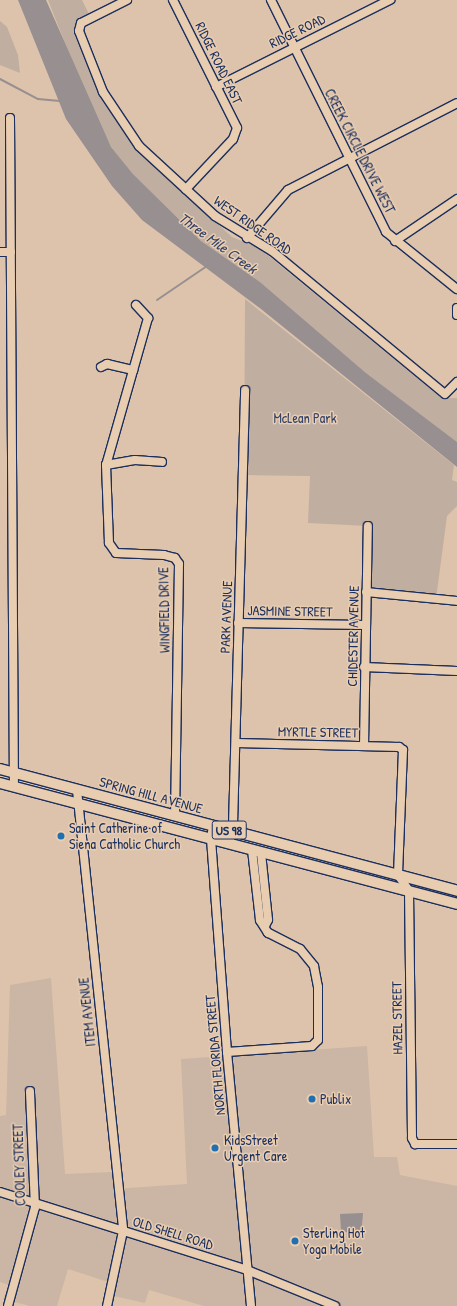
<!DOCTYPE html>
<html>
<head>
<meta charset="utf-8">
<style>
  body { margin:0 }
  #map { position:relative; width:457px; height:1306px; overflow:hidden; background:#ddc3ab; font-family:"Patrick Hand",sans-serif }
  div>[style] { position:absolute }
  .built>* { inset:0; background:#cbb5a4 }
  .green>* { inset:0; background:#c0aea0 }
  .water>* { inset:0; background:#978f90 }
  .stream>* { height:2px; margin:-1px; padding:0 1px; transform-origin:1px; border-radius:1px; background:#978f90 }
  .roads { filter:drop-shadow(1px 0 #1b2f5e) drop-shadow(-1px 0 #1b2f5e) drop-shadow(0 1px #1b2f5e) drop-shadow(0 -1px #1b2f5e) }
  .minor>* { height:8px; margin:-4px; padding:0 4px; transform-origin:4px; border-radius:4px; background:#e9cdb0 }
  .major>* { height:10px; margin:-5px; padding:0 5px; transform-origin:5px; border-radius:5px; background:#e9cdb0 }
  .dots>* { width:11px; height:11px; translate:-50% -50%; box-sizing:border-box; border:2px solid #e9cdb0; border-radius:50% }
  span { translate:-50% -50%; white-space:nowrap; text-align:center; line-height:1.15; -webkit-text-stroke:3px #e9cdb0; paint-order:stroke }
  .shield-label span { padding:1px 3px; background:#e9cdb0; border:1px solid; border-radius:3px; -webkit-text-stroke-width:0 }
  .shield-label { font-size:13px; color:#1b2f5e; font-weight:700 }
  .street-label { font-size:14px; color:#1b2f5e }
  .park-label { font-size:14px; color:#344268 }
  .poi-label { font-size:14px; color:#1b2f5e }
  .left { translate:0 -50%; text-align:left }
  .water-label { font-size:15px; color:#344268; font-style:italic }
</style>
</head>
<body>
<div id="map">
  <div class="built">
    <i style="clip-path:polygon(51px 978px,65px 1174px,112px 1172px,114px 1189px,187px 1184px,181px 1059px,367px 1046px,374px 1157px,397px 1157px,400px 1175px,457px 1186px,457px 1306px,204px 1306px,149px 1290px,145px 1303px,105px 1294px,108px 1282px,68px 1269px,57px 1306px,30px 1306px,3px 1299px,9px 1285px,0 1282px,0 1116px,6px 1115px,10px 985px)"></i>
  </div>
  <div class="green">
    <i style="clip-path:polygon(48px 0,82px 0,89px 14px,76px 23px,73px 31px,99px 95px,134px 147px,232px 237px,259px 248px,441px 398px,457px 398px,457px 442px,366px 373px,260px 282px,201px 241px,133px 174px,111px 147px,82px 86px)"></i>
    <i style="clip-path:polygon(0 21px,7px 27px,18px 55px,20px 73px,0 65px)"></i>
    <i style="clip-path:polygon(245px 299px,454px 465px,452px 480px,457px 482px,457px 506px,447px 516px,436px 599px,366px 592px,368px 526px,308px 523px,310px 476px,244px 475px)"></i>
  </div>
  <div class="water">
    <i style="clip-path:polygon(18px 0,46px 0,111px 147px,133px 174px,201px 241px,260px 282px,366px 373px,457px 442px,457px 467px,261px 309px,142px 220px,112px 186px,66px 119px)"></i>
    <i style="clip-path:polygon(363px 1213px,361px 1238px,341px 1230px,340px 1214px)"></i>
  </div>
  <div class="stream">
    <i style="left:0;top:79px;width:43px;rotate:27.8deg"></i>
    <i style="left:38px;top:99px;width:22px;rotate:5deg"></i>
    <i style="left:157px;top:300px;width:60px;rotate:-34.2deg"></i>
  </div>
  <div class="roads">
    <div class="minor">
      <i style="left:127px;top:0;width:51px;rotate:153.4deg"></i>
      <i style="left:81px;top:23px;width:8px;rotate:104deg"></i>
      <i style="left:79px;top:31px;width:66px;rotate:68.5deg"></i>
      <i style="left:103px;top:92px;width:65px;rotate:56.3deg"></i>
      <i style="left:139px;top:146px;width:103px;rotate:42.6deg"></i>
      <i style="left:215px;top:216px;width:67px;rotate:31.6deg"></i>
      <i style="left:272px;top:251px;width:224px;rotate:39.6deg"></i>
      <i style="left:445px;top:394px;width:17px;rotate:-45deg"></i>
      <i style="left:173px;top:0;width:143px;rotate:63.4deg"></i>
      <i style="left:237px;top:128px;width:12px;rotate:110deg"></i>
      <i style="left:233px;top:139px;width:69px;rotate:133.2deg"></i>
      <i style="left:271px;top:0;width:259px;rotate:63.6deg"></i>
      <i style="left:386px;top:232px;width:91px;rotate:38.8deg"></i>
      <i style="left:216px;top:87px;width:195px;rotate:-26.6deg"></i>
      <i style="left:10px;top:118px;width:668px;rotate:89.66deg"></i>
      <i style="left:247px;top:238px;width:63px;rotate:-49.5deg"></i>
      <i style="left:288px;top:190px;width:190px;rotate:-27.2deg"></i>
      <i style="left:395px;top:241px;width:75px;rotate:-34.1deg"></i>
      <i style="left:0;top:252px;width:11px"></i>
      <i style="left:136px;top:305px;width:18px;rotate:47deg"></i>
      <i style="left:148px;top:318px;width:153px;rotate:105.9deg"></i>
      <i style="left:106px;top:465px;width:78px;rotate:87.8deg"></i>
      <i style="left:109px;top:543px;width:12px;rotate:55deg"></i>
      <i style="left:116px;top:553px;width:48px;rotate:2.4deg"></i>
      <i style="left:164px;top:555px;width:11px;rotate:15deg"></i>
      <i style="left:175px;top:558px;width:7px;rotate:56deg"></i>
      <i style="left:179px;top:564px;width:251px;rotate:90.9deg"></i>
      <i style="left:457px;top:308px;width:7px;rotate:90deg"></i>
      <i style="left:101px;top:367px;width:7px;rotate:-27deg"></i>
      <i style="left:107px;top:364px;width:27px;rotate:13deg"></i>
      <i style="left:106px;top:465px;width:29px;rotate:-10deg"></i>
      <i style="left:135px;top:460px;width:27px;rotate:4deg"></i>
      <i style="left:366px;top:592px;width:91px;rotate:5.6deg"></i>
      <i style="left:238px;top:623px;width:127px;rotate:0.9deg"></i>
      <i style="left:364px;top:667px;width:93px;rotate:2.5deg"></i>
      <i style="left:236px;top:743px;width:163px;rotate:1.4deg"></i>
      <i style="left:399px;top:747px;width:5px;rotate:37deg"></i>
      <i style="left:403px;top:750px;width:125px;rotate:92.3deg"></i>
      <i style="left:398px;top:875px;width:19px;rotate:55deg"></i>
      <i style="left:409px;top:891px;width:247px;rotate:89.3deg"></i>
      <i style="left:412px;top:1138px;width:7px;rotate:63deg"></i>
      <i style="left:415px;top:1144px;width:42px"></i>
      <i style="left:364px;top:746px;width:220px;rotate:-89deg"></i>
      <i style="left:77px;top:790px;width:443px;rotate:84deg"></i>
      <i style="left:123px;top:1231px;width:77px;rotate:102deg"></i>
      <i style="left:213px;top:826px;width:13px;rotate:99deg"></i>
      <i style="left:211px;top:839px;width:214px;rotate:85.7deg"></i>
      <i style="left:227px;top:1052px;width:255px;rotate:84.6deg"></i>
      <i style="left:229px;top:844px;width:19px;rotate:-78deg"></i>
      <i style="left:233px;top:825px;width:435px;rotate:-88.4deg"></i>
      <i style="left:261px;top:853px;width:67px;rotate:84deg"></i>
      <i style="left:268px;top:920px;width:7px;rotate:117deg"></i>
      <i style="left:227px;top:1052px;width:85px;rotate:-4deg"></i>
      <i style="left:312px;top:1046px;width:8px;rotate:-45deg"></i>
      <i style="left:318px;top:1040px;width:53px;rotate:-90deg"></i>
      <i style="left:318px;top:987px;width:21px;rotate:-101deg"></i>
      <i style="left:314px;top:966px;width:22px;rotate:-129deg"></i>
      <i style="left:300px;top:949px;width:36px;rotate:-153deg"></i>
      <i style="left:268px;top:933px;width:15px;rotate:-122deg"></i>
      <i style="left:260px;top:920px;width:70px;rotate:-96.5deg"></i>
      <i style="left:0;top:1192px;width:259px;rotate:17.5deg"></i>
      <i style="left:247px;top:1270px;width:95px;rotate:22.2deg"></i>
      <i style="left:8px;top:1306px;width:103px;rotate:-74.7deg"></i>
      <i style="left:35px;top:1207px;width:116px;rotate:-92.5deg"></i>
    </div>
    <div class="major">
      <i style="left:0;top:769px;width:473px;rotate:14.9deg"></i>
      <i style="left:0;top:783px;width:473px;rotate:14.8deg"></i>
    </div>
  </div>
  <div class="dots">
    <i style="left:61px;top:836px;background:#1f6fb2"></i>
    <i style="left:312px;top:1099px;background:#1f6fb2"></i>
    <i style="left:215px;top:1148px;background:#1f6fb2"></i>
    <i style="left:295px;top:1241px;background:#1f6fb2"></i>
  </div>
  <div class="shield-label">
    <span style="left:229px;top:830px">US 98</span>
  </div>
  <div class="street-label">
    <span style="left:297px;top:31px;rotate:-26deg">RIDGE ROAD</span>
    <span style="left:219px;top:63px;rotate:64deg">RIDGE ROAD EAST</span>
    <span style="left:360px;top:151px;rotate:63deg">CREEK CIRCLE DRIVE WEST</span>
    <span style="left:253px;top:225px;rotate:35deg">WEST RIDGE ROAD</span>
    <span style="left:164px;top:610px;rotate:-91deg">WINGFIELD DRIVE</span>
    <span style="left:290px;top:611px;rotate:1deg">JASMINE STREET</span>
    <span style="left:226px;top:617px;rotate:-88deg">PARK AVENUE</span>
    <span style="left:353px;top:636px;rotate:-89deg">CHIDESTER AVENUE</span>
    <span style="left:318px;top:732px;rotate:1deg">MYRTLE STREET</span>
    <span style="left:151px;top:795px;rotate:15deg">SPRING HILL AVENUE</span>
    <span style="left:87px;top:1012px;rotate:-96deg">ITEM AVENUE</span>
    <span style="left:397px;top:1018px;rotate:-91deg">HAZEL STREET</span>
    <span style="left:215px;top:1055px;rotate:-95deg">NORTH FLORIDA STREET</span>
    <span style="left:19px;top:1165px;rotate:-92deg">COOLEY STREET</span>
    <span style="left:173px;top:1233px;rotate:17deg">OLD SHELL ROAD</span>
  </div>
  <div class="park-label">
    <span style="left:305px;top:418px">McLean Park</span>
  </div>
  <div class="poi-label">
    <span class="left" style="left:69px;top:836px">Saint Catherine of<br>Siena Catholic Church</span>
    <span class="left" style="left:320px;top:1099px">Publix</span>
    <span class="left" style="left:224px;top:1148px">KidsStreet<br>Urgent Care</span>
    <span class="left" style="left:303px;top:1241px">Sterling Hot<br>Yoga Mobile</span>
  </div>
  <div class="water-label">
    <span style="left:218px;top:243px;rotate:36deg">Three Mile Creek</span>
  </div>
</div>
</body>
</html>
